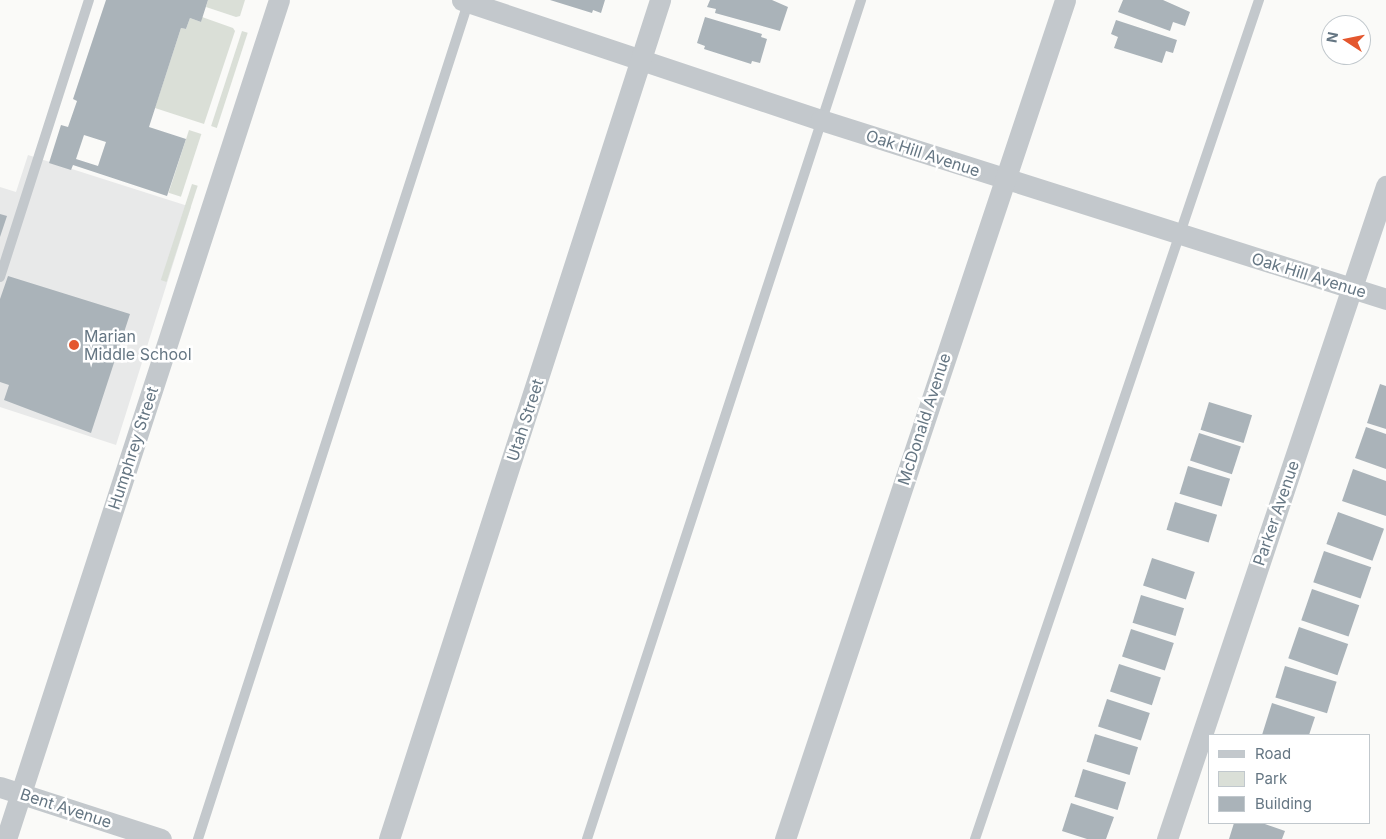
<!DOCTYPE html>
<html>
<head>
<meta charset="utf-8">
<style>
  body { margin:0 }
  #map { position:relative; width:1386px; height:839px; overflow:hidden; background:#fafaf8; font-family:Inter,sans-serif }
  div>[style] { position:absolute }
  .built>* { inset:0; background:#e8e9e9 }
  .green>* { inset:0; background:#dadfd7; transform-origin:0 0 }
  .building>* { inset:0; background:#aab3b9; transform-origin:0 0 }
  .lane>* { height:10px; margin:-5px; padding:0 5px; transform-origin:5px; border-radius:5px; background:#c3c8cc }
  .street>* { height:21px; margin:-10.5px; padding:0 10.5px; transform-origin:10.5px; border-radius:10.5px; background:#c3c8cc }
  .dots>* { width:14px; height:14px; translate:-50% -50%; box-sizing:border-box; border:2px solid #fff; border-radius:50% }
  span { translate:-50% -50%; white-space:nowrap; text-align:center; line-height:1.15; -webkit-text-stroke:5px #fff; paint-order:stroke }
  .street-label { font-size:16px; color:#657683 }
  .poi-label { font-size:16px; color:#657683 }
  .left { translate:0 -50%; text-align:left }
  .legend { position:absolute; left:1208px; top:734px; width:162px; height:90px; box-sizing:border-box; background:#fff; border:1px solid #c1c8cd; margin:0; padding:6px 9px; list-style:none; font-size:15px; color:#657683 }
  .legend li { display:flex; align-items:center; gap:10px; height:25px }
  .legend b { width:25px; border:1px solid #c1c8cd }
  .north { position:absolute; left:1321px; top:15px; width:50px; height:50px; box-sizing:border-box; background:#fff; border:1px solid #c1c8cd; border-radius:50%; rotate:281deg; font-size:14px; font-weight:700; line-height:20px; text-align:center; color:#657683 }
  .north::after { content:''; display:block; margin:auto; width:18px; height:22px; background:#e4572e; clip-path:polygon(50% 0,100% 100%,50% 72%,0 100%) }
</style>
</head>
<body>
<div id="map">
  <div class="built">
    <i style="clip-path:polygon(28px 155px,191px 207px,116px 445px,0 407px,0 187px,16px 192px)"></i>
  </div>
  <div class="green">
    <i style="clip-path:polygon(208px 0,245px 0,240px 16px,236px 17px,206px 7px)"></i>
    <i style="clip-path:polygon(202px 17px,233px 28px,235px 31px,204px 124px,155px 108px,181px 28px,186px 29px,190px 18px,201px 22px)"></i>
    <i style="left:242px;top:31px;width:6px;height:100px;rotate:18deg"></i>
    <i style="left:189px;top:130px;width:13px;height:66px;rotate:18deg"></i>
    <i style="left:192px;top:184px;width:6px;height:101px;rotate:18deg"></i>
  </div>
  <div class="building">
    <i style="clip-path:polygon(evenodd,106px 0,208px 0,201px 22px,190px 18px,186px 29px,181px 28px,149px 127px,186px 139px,167px 196px,73px 165px,71px 170px,49px 163px,61px 125px,68px 127px,77px 101px,73px 99px,106px 0,84px 135px,106px 142px,98px 166px,76px 159px,84px 135px)"></i>
    <i style="clip-path:polygon(550px 0,605px 0,601px 13px,593px 10px,592px 13px)"></i>
    <i style="clip-path:polygon(710px 0,772px 0,788px 7px,780px 31px,715px 13px,716px 9px,707px 7px)"></i>
    <i style="clip-path:polygon(1123px 0,1163px 0,1190px 12px,1185px 26px,1173px 22px,1170px 31px,1118px 12px)"></i>
    <i style="clip-path:polygon(705px 17px,762px 34px,761px 37px,767px 39px,760px 63px,752px 61px,751px 64px,704px 49px,705px 46px,697px 43px)"></i>
    <i style="clip-path:polygon(1116px 20px,1177px 40px,1173px 53px,1166px 51px,1162px 63px,1114px 48px,1118px 37px,1111px 34px)"></i>
    <i style="clip-path:polygon(0 214px,7px 216px,0 237px)"></i>
    <i style="clip-path:polygon(8px 276px,130px 314px,91px 433px,4px 400px,9px 385px,0 382px,0 299px)"></i>
    <i style="clip-path:polygon(1380px 384px,1386px 386px,1386px 429px,1367px 423px)"></i>
    <i style="left:1209px;top:402px;width:45px;height:29px;rotate:17deg"></i>
    <i style="clip-path:polygon(1366px 427px,1386px 434px,1386px 469px,1355px 458px)"></i>
    <i style="left:1199px;top:433px;width:44px;height:29px;rotate:18deg"></i>
    <i style="left:1188px;top:466px;width:44px;height:29px;rotate:17deg"></i>
    <i style="clip-path:polygon(1353px 469px,1386px 481px,1386px 516px,1342px 501px)"></i>
    <i style="left:1175px;top:502px;width:44px;height:29px;rotate:17deg"></i>
    <i style="left:1338px;top:512px;width:49px;height:34px;rotate:20deg"></i>
    <i style="left:1324px;top:551px;width:50px;height:33px;rotate:19deg"></i>
    <i style="left:1152px;top:558px;width:45px;height:29px;rotate:18deg"></i>
    <i style="left:1312px;top:589px;width:50px;height:33px;rotate:19deg"></i>
    <i style="left:1141px;top:595px;width:45px;height:29px;rotate:17deg"></i>
    <i style="left:1299px;top:627px;width:52px;height:33px;rotate:19deg"></i>
    <i style="left:1131px;top:629px;width:45px;height:29px;rotate:18deg"></i>
    <i style="left:1119px;top:664px;width:44px;height:29px;rotate:18deg"></i>
    <i style="left:1285px;top:666px;width:54px;height:33px;rotate:17deg"></i>
    <i style="left:1107px;top:699px;width:45px;height:29px;rotate:18deg"></i>
    <i style="clip-path:polygon(1272px 703px,1315px 717px,1309px 735px,1262px 735px)"></i>
    <i style="left:1095px;top:734px;width:45px;height:29px;rotate:17deg"></i>
    <i style="left:1083px;top:769px;width:45px;height:29px;rotate:17deg"></i>
    <i style="clip-path:polygon(1071px 803px,1114px 817px,1106px 839px,1087px 839px,1062px 831px)"></i>
    <i style="clip-path:polygon(1234px 823px,1262px 823px,1285px 831px,1282px 839px,1229px 839px)"></i>
  </div>
  <div class="lane">
    <i style="left:0;top:277px;width:291px;rotate:-72.2deg"></i>
    <i style="left:198px;top:839px;width:882px;rotate:-72.1deg"></i>
    <i style="left:587px;top:839px;width:883px;rotate:-71.91deg"></i>
    <i style="left:975px;top:839px;width:886px;rotate:-71.3deg"></i>
  </div>
  <div class="street">
    <i style="left:462px;top:0;width:379px;rotate:18.5deg"></i>
    <i style="left:821px;top:120px;width:593px;rotate:17.58deg"></i>
    <i style="left:0;top:787px;width:169px;rotate:17.9deg"></i>
    <i style="left:6px;top:839px;width:882px;rotate:-71.98deg"></i>
    <i style="left:389px;top:839px;width:882px;rotate:-72.1deg"></i>
    <i style="left:785px;top:839px;width:884px;rotate:-71.54deg"></i>
    <i style="left:1167px;top:839px;width:689px;rotate:-71.46deg"></i>
  </div>
  <div class="dots">
    <i style="left:74px;top:345px;background:#e4572e"></i>
  </div>
  <div class="street-label">
    <span style="left:923px;top:153px;rotate:18deg">Oak Hill Avenue</span>
    <span style="left:1309px;top:275px;rotate:17deg">Oak Hill Avenue</span>
    <span style="left:924px;top:419px;rotate:-72deg">McDonald Avenue</span>
    <span style="left:525px;top:420px;rotate:-72deg">Utah Street</span>
    <span style="left:133px;top:448px;rotate:-72deg">Humphrey Street</span>
    <span style="left:1276px;top:513px;rotate:-71deg">Parker Avenue</span>
    <span style="left:66px;top:808px;rotate:18deg">Bent Avenue</span>
  </div>
  <div class="poi-label">
    <span class="left" style="left:84px;top:345px">Marian<br>Middle School</span>
  </div>
  <ul class="legend">
  <li><b style="height:6px;background:#c3c8cc"></b>Road</li>
  <li><b style="height:14px;background:#dadfd7"></b>Park</li>
  <li><b style="height:14px;background:#aab3b9"></b>Building</li>
  </ul>
  <div class="north">N</div>
</div>
</body>
</html>
